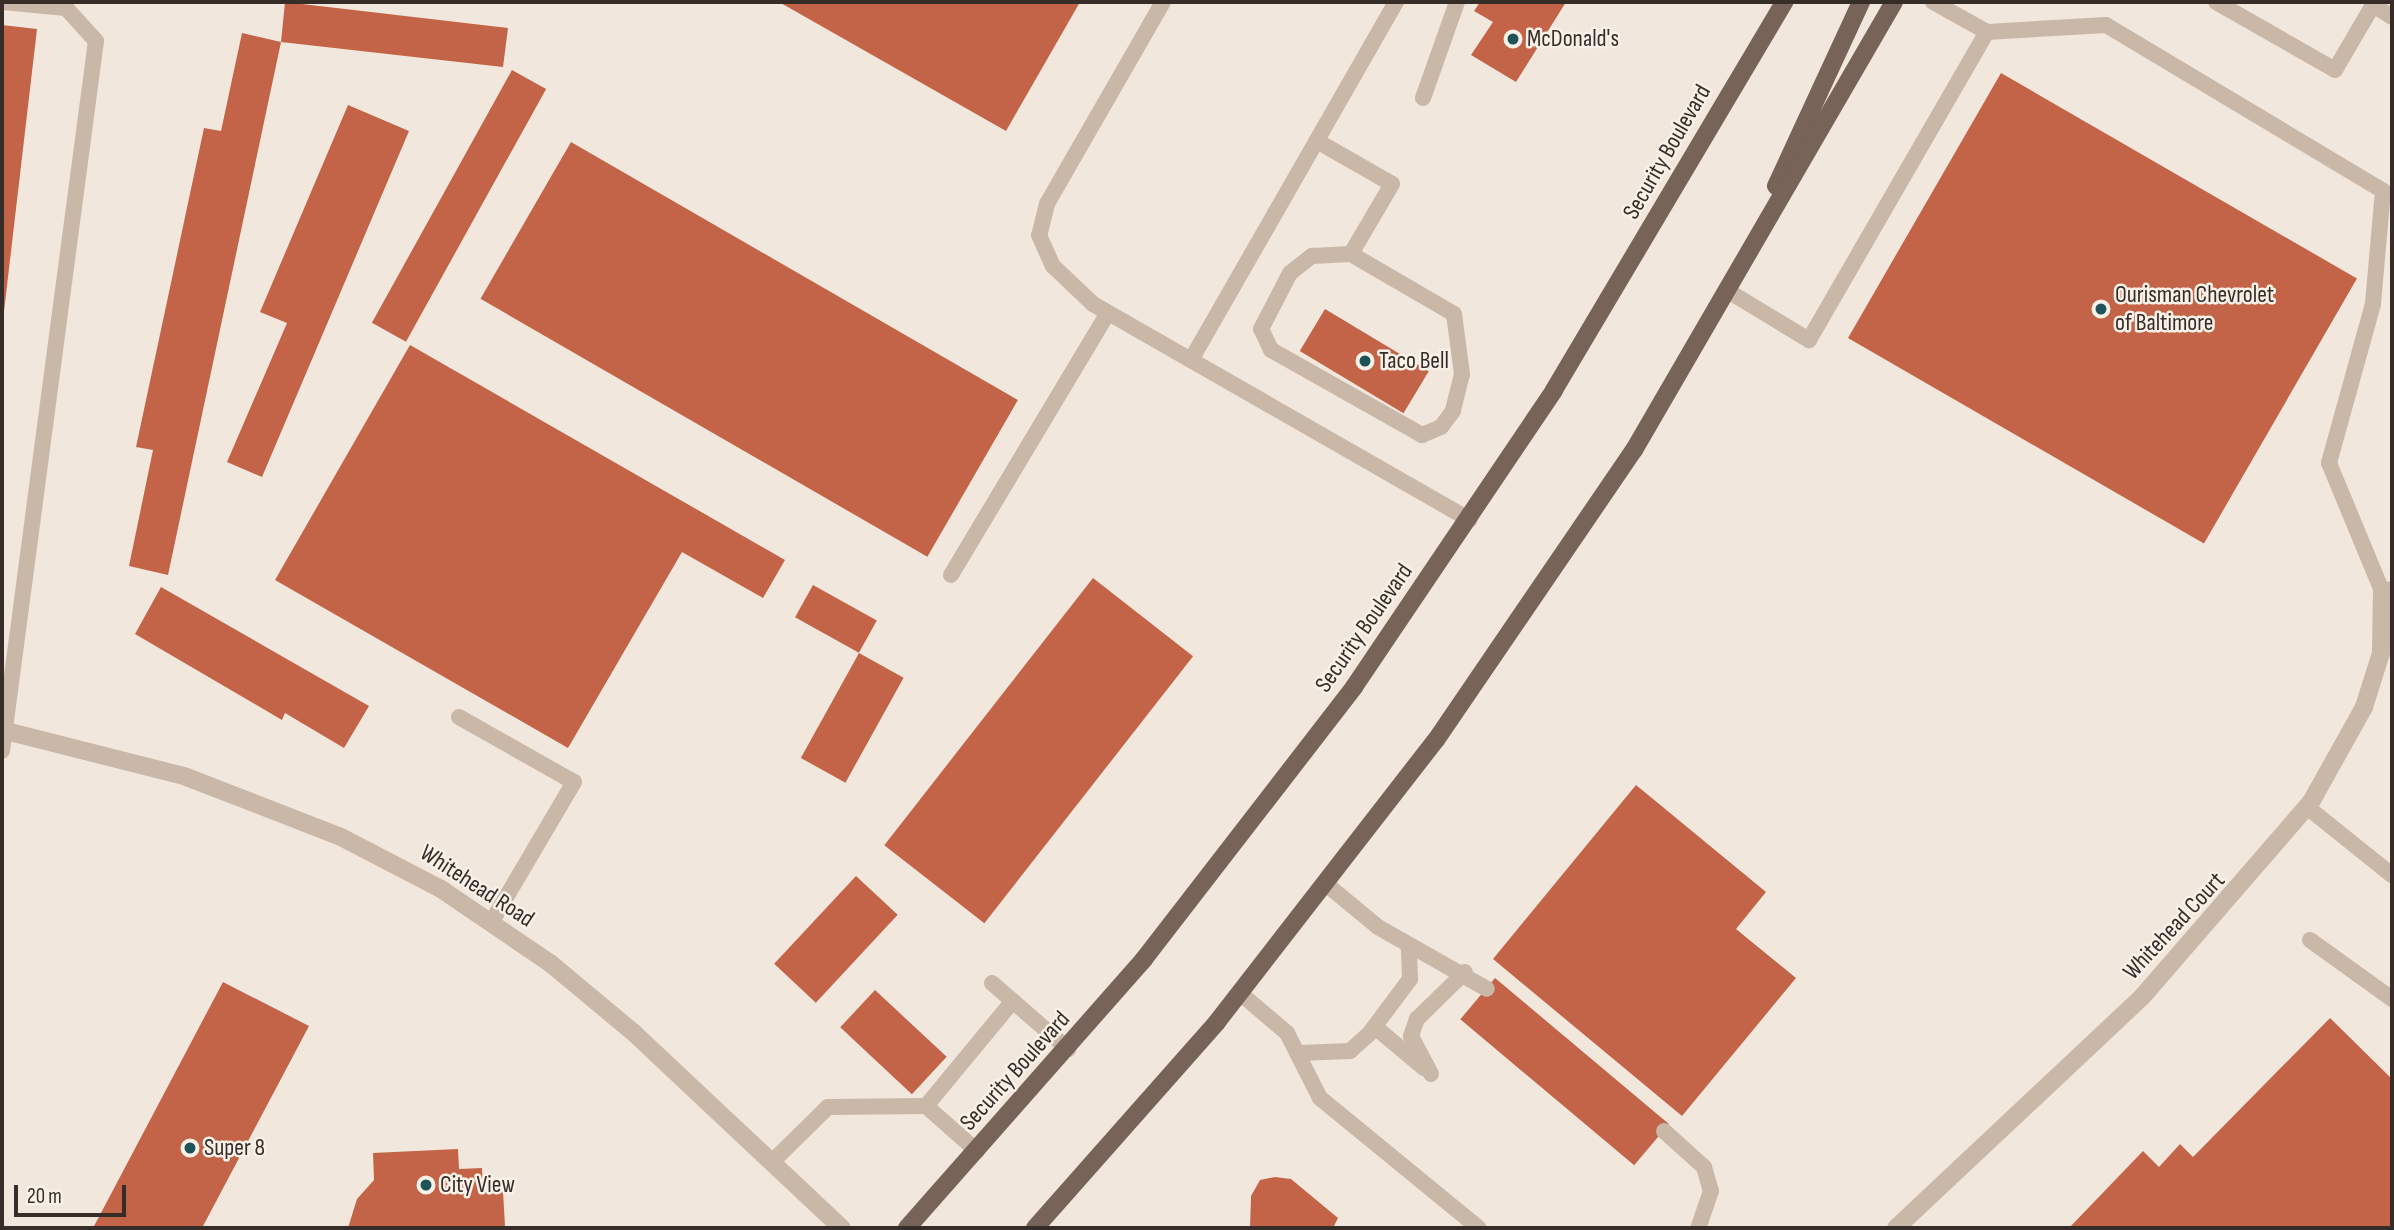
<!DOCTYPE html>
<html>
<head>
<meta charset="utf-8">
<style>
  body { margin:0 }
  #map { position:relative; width:2394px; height:1230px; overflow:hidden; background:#f1e7dc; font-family:"Sofia Sans Condensed",sans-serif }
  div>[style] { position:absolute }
  .building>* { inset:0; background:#c36448; transform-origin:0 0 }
  .lane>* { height:16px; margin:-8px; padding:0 8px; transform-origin:8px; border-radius:8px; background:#c9b7a8 }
  .street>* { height:18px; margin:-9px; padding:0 9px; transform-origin:9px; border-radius:9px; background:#c9b7a8 }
  .primary>* { height:18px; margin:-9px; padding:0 9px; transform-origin:9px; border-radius:9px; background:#786359 }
  .dots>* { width:19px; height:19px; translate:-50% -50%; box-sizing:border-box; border:4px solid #f9f1e8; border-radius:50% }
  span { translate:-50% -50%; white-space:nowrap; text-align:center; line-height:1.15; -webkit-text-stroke:5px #f9f1e8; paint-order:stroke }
  .poi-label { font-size:24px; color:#362c28 }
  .left { translate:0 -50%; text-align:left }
  .street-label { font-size:24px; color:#362c28 }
  .frame { position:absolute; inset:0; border:4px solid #362c28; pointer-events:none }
  .scale { position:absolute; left:14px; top:1185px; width:112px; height:32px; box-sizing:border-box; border:4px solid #362c28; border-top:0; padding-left:9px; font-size:21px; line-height:24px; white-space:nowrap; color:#362c28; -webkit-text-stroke:5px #f9f1e8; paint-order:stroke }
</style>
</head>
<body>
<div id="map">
  <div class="building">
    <i style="clip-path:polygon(285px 2px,508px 28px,503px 67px,281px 42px,168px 575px,129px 566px,153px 450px,136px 447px,204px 128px,221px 131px,242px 33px,281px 42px)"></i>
    <i style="clip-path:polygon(779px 2px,1080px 2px,1006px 131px)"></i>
    <i style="clip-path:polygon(1480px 2px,1566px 2px,1516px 82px,1471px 55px,1493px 22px,1474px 11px)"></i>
    <i style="clip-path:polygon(2px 25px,37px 29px,3px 320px,2px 320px)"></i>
    <i style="left:512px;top:70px;width:39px;height:289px;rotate:29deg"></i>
    <i style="left:2001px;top:73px;width:411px;height:306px;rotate:30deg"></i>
    <i style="clip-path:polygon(348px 105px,409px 131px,262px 477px,227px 462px,287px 323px,260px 312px)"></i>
    <i style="left:571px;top:142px;width:516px;height:181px;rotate:30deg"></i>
    <i style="left:1325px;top:309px;width:121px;height:49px;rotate:31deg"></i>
    <i style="clip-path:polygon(410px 345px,785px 560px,763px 598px,682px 552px,568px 748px,275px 580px)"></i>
    <i style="left:1093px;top:578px;width:127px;height:339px;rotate:38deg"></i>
    <i style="left:813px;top:585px;width:73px;height:37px;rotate:29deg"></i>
    <i style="clip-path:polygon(161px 587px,369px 706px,344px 748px,285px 713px,282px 720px,135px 634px)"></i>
    <i style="left:859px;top:653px;width:51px;height:120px;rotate:29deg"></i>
    <i style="clip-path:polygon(1636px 785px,1766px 892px,1736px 929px,1796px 978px,1682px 1116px,1493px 959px)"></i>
    <i style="left:856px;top:876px;width:57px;height:120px;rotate:43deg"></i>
    <i style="left:1495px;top:978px;width:227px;height:54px;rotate:40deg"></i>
    <i style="clip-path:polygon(223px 982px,309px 1026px,202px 1228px,93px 1228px)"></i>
    <i style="left:875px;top:990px;width:98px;height:51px;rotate:43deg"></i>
    <i style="clip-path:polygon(2330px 1018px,2392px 1079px,2392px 1228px,2069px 1228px,2143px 1151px,2159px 1167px,2180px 1144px,2193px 1157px)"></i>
    <i style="clip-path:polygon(458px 1149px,459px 1169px,482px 1168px,483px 1192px,503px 1191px,505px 1226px,348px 1228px,357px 1199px,374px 1180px,373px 1153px)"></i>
    <i style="clip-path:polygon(1275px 1177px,1291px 1179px,1338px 1218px,1333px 1228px,1250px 1228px,1251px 1196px,1260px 1180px)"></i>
  </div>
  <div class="lane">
    <i style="left:1163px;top:2px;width:233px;rotate:119.9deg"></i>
    <i style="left:1047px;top:204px;width:32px;rotate:104deg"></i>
    <i style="left:1039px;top:235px;width:34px;rotate:66deg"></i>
    <i style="left:1053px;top:266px;width:55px;rotate:43.5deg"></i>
    <i style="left:1093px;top:304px;width:434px;rotate:29.8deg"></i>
    <i style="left:2216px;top:2px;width:137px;rotate:29.7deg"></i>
    <i style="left:2335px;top:70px;width:75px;rotate:-59.7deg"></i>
    <i style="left:2373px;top:5px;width:22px;rotate:32deg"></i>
    <i style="left:1987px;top:32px;width:119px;rotate:-3.4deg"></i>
    <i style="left:2106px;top:25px;width:323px;rotate:30.9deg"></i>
    <i style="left:2383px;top:191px;width:113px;rotate:95.1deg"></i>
    <i style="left:2373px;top:304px;width:165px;rotate:105.5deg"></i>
    <i style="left:2329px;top:463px;width:139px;rotate:67.5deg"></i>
    <i style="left:2382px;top:591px;width:10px;rotate:-11deg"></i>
    <i style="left:1423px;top:98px;width:102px;rotate:-70.5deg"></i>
    <i style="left:1317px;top:141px;width:86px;rotate:29.8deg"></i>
    <i style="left:1392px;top:184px;width:81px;rotate:120.4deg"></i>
    <i style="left:1351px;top:254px;width:119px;rotate:30.2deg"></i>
    <i style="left:1454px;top:314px;width:61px;rotate:82.4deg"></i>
    <i style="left:1462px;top:374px;width:38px;rotate:104deg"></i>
    <i style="left:1453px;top:411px;width:20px;rotate:127deg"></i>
    <i style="left:1441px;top:427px;width:21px;rotate:157deg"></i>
    <i style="left:1422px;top:435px;width:173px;rotate:-150.6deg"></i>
    <i style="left:1271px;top:350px;width:23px;rotate:-115deg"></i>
    <i style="left:1261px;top:329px;width:63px;rotate:-62.6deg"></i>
    <i style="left:1290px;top:273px;width:28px;rotate:-38deg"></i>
    <i style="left:1312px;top:256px;width:39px;rotate:-3deg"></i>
    <i style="left:1728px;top:291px;width:95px;rotate:31.2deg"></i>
    <i style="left:1809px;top:340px;width:356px;rotate:-60deg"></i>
    <i style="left:1987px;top:32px;width:62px;rotate:-150.9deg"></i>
    <i style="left:1191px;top:360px;width:413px;rotate:-60.2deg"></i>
    <i style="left:951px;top:575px;width:305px;rotate:-59.1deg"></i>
    <i style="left:459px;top:717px;width:132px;rotate:29.5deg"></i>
    <i style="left:574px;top:782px;width:161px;rotate:120.5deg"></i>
    <i style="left:2px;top:751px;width:716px;rotate:-82.46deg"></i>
    <i style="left:96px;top:41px;width:45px;rotate:-132.3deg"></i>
    <i style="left:66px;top:8px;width:64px;rotate:-174.6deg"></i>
    <i style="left:2307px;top:807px;width:109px;rotate:38.7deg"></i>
    <i style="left:1326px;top:884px;width:67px;rotate:39.6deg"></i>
    <i style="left:1378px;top:927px;width:125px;rotate:29.6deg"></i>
    <i style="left:2310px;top:940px;width:101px;rotate:35.7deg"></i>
    <i style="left:992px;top:983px;width:101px;rotate:41deg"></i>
    <i style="left:1240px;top:993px;width:62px;rotate:40.4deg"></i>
    <i style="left:1287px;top:1033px;width:73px;rotate:63.1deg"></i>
    <i style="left:1320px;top:1098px;width:205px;rotate:39.3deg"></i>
    <i style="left:1375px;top:1027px;width:64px;rotate:39.9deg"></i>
    <i style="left:1300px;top:1053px;width:50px;rotate:-2.3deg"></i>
    <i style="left:1350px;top:1051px;width:25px;rotate:-42deg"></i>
    <i style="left:1369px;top:1034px;width:69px;rotate:-53.3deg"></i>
    <i style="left:1410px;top:979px;width:33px;rotate:-92deg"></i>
    <i style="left:1431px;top:1074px;width:43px;rotate:-117.8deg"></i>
    <i style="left:1411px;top:1036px;width:18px;rotate:-71deg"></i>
    <i style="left:1417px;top:1019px;width:67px;rotate:-44.4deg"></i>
    <i style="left:926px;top:1106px;width:68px;rotate:41.4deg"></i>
    <i style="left:1664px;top:1131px;width:54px;rotate:42deg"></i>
    <i style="left:1704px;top:1167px;width:25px;rotate:74deg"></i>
    <i style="left:1711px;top:1191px;width:39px;rotate:109deg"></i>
    <i style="left:772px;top:1162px;width:78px;rotate:-44.5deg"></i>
    <i style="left:828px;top:1107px;width:98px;rotate:-0.6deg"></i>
    <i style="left:926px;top:1106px;width:136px;rotate:-50.4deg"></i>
  </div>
  <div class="street">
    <i style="left:2px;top:730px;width:188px;rotate:14.2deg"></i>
    <i style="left:184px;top:776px;width:166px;rotate:21.2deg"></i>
    <i style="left:339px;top:836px;width:115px;rotate:27.5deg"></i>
    <i style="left:441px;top:889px;width:132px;rotate:34.2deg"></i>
    <i style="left:550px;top:963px;width:109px;rotate:39.8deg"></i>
    <i style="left:634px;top:1033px;width:285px;rotate:43.2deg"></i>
    <i style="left:1896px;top:1228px;width:337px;rotate:-43.2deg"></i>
    <i style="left:2142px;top:997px;width:258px;rotate:-49.1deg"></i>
    <i style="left:2311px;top:802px;width:109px;rotate:-60.8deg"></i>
    <i style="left:2364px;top:707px;width:57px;rotate:-72.5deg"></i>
    <i style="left:2381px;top:653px;width:62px;rotate:-89.1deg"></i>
  </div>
  <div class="primary">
    <i style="left:1776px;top:186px;width:203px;rotate:-65.2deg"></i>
    <i style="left:907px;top:1228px;width:359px;rotate:-48.6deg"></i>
    <i style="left:1144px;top:959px;width:344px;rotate:-52.3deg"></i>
    <i style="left:1354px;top:687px;width:358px;rotate:-56deg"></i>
    <i style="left:1554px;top:390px;width:451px;rotate:-59.3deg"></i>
    <i style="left:1035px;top:1228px;width:275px;rotate:-48.5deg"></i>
    <i style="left:1217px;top:1022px;width:357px;rotate:-52.2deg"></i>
    <i style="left:1436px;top:740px;width:351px;rotate:-55.7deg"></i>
    <i style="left:1634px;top:450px;width:518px;rotate:-59.87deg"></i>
  </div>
  <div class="dots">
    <i style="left:1513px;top:39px;background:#1e5457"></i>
    <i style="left:2101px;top:309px;background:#1e5457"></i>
    <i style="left:1365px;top:361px;background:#1e5457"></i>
    <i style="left:190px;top:1148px;background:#1e5457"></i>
    <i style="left:426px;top:1185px;background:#1e5457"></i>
  </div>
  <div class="poi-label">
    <span class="left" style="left:1527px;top:39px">McDonald's</span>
    <span class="left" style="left:2115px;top:309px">Ourisman Chevrolet<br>of Baltimore</span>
    <span class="left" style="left:1379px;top:361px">Taco Bell</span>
    <span class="left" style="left:204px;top:1148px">Super 8</span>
    <span class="left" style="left:440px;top:1185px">City View</span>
  </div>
  <div class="street-label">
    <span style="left:1667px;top:152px;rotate:-60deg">Security Boulevard</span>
    <span style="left:1364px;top:628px;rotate:-55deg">Security Boulevard</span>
    <span style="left:477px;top:886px;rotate:33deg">Whitehead Road</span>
    <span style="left:2174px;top:926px;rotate:-47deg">Whitehead Court</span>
    <span style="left:1015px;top:1071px;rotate:-48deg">Security Boulevard</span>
  </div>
  <div class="frame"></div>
  <div class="scale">20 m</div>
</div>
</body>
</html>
